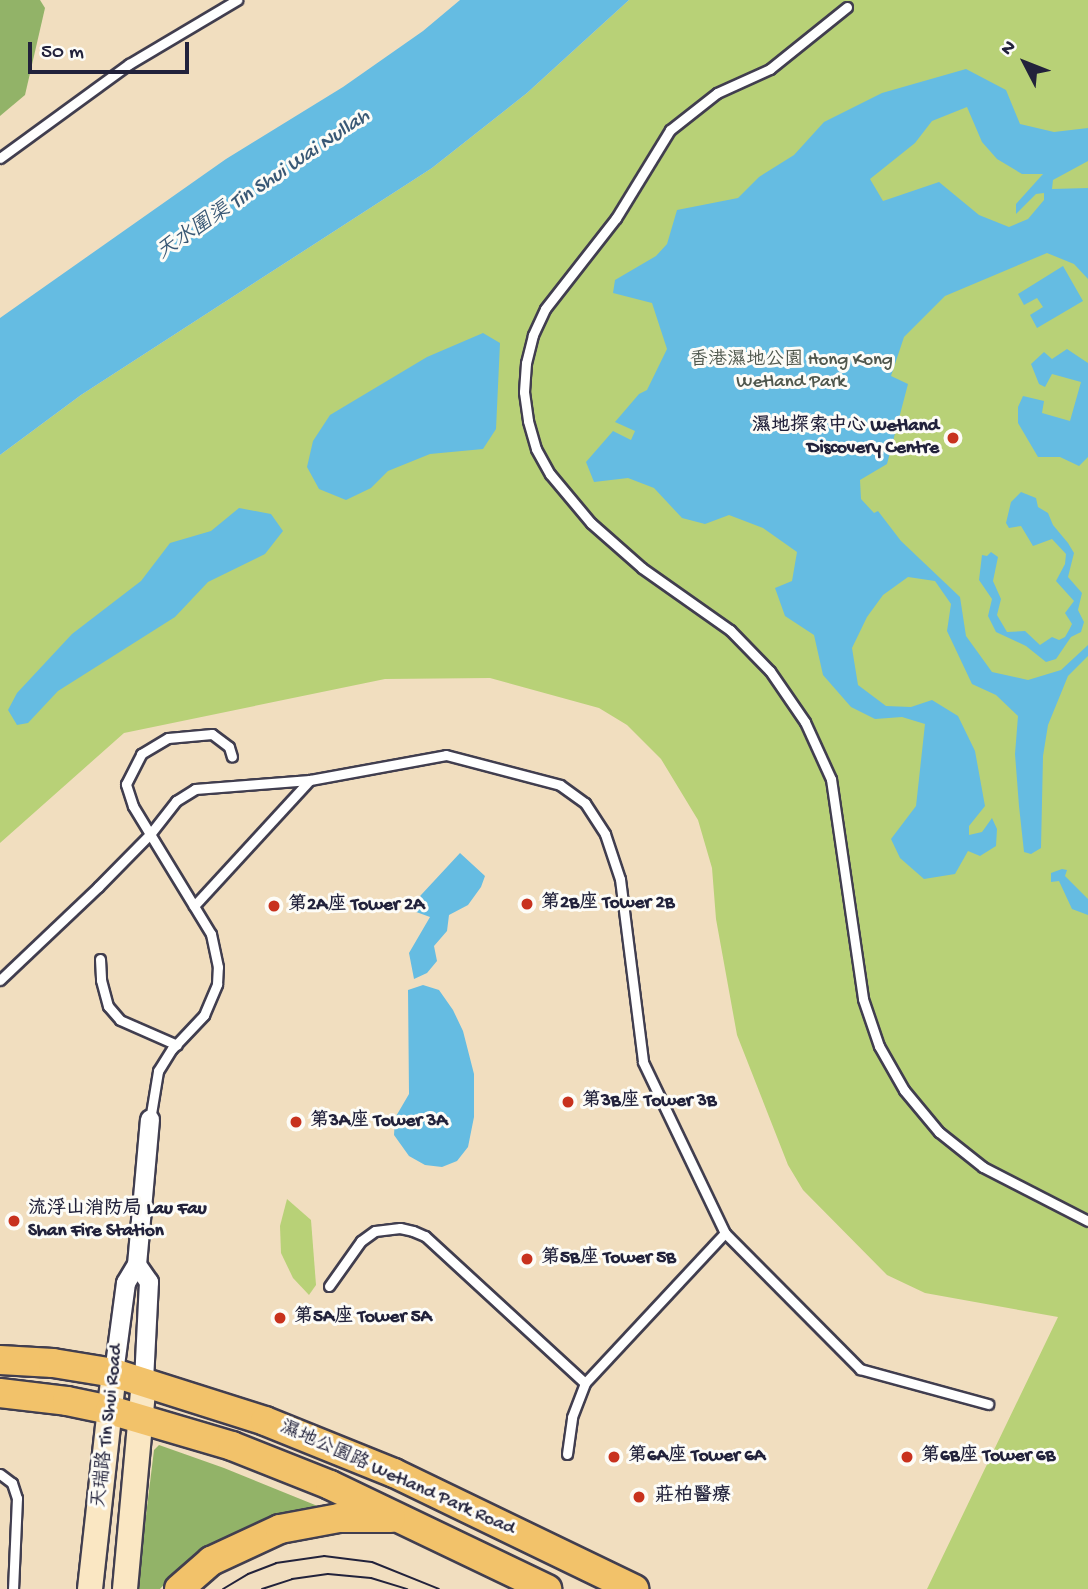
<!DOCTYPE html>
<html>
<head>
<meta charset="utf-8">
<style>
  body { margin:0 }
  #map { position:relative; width:1088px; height:1589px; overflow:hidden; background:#f1debf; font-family:"Gochi Hand","LXGW WenKai TC",sans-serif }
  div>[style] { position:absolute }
  .green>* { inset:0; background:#b8d177 }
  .forest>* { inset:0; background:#92b368 }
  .water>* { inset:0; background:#65bce2 }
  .roads { filter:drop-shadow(2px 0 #413e4f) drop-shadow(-2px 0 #413e4f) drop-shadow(0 2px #413e4f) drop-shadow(0 -2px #413e4f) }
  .service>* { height:9px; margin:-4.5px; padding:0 4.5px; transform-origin:4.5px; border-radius:4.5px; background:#fff }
  .minor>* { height:18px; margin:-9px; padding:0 9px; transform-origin:9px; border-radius:9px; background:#fff }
  .secondary>* { height:24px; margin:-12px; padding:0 12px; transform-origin:12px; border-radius:12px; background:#fae7c3 }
  .primary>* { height:28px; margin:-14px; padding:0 14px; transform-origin:14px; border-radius:14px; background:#f2c26a }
  .tram>* { height:2px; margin:-1px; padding:0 1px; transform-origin:1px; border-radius:1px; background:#22223b }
  .dots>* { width:19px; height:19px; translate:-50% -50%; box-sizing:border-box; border:4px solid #fdfcf7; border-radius:50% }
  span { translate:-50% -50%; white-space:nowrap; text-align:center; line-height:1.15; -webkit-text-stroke:6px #fdfcf7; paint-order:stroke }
  .park-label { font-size:19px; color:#4f574d }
  .poi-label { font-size:19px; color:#22223b; font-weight:700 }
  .right { translate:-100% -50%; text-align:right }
  .left { translate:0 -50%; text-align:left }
  .street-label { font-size:19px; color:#22223b }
  .water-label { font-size:21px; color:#395875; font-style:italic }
  .north { position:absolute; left:990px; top:28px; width:70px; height:70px; -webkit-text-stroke:5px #fdfcf7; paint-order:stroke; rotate:312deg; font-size:19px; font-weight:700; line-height:28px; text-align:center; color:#22223b }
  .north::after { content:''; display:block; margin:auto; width:24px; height:32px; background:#22223b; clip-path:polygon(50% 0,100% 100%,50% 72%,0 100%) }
  .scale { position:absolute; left:28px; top:42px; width:161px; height:32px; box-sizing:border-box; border:4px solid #22223b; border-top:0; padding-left:9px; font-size:21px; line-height:24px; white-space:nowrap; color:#22223b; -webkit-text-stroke:5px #fdfcf7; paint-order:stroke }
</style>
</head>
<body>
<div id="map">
  <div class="green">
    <i style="clip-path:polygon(629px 0,1088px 0,1088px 1589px,927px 1589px,1058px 1317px,925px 1293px,887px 1275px,803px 1190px,788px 1165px,737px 1035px,716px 919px,712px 868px,698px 820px,661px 759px,627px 725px,599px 708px,490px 678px,385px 679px,124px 733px,0 843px,0 455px,81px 395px,432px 168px,527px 93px)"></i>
    <i style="clip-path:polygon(287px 1199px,311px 1220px,316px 1285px,309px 1295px,293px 1278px,281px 1253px,280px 1226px)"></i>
  </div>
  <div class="forest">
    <i style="clip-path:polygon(0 0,40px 0,45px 8px,25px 95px,0 116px)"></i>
    <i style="clip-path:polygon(159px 1445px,224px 1468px,325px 1509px,278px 1516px,252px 1524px,203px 1550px,181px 1566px,160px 1589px,137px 1589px,154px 1450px)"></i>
  </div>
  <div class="water">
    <i style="clip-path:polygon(460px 0,629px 0,527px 93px,432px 168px,81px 395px,0 455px,0 318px,226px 159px,343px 87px,423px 31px)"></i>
    <i style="clip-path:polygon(evenodd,966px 69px,1006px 90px,1020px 124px,1054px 132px,1088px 128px,1088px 161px,1053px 180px,1052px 189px,1088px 188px,1088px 279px,1074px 264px,1047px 253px,945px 296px,904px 337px,891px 376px,908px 384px,887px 464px,860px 480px,861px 499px,874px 513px,878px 511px,901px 541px,960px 597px,966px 636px,992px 672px,1028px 680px,1061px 670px,1088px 645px,1088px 656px,1068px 676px,1048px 725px,1043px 756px,1041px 848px,1031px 854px,1024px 852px,1019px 806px,1015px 754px,1018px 716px,996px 695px,972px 684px,947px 631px,951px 604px,935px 581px,908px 577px,883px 595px,867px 617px,852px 648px,858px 685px,886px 706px,911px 707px,932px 700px,958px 716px,975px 751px,985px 806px,969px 826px,969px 835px,982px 832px,992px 818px,997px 829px,996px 846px,980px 856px,968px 851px,955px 874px,924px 879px,900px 858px,891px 839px,916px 806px,925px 724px,902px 717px,875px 719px,851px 707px,823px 675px,814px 635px,785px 616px,775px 588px,792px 581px,797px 552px,763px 528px,729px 515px,705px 524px,682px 518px,654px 488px,628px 478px,594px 482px,586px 462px,613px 431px,631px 440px,635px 431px,615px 422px,639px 394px,647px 390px,667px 349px,652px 303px,613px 293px,615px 280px,656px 256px,667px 244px,677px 210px,738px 198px,759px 177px,794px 155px,824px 122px,882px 93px,966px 69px,967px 107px,982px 142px,997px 159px,1022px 174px,1043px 174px,1016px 204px,1016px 214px,1036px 194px,1044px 193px,1044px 200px,1028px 219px,1009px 227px,979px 215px,939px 182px,883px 201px,870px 179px,915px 143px,932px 121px,967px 107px)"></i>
    <i style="clip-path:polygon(1063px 266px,1083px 301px,1037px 328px,1030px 315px,1043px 307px,1037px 298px,1024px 305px,1018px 294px)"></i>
    <i style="clip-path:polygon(483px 333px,500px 343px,496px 429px,483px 449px,430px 454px,388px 471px,371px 488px,346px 500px,319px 489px,307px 467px,313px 441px,330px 415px,427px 357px)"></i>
    <i style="clip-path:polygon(1067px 349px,1088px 363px,1088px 457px,1079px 466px,1060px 457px,1038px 457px,1018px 423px,1018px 407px,1023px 396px,1044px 401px,1042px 413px,1070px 421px,1081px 382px,1052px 374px,1045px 387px,1039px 384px,1031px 364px,1044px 352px,1052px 359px)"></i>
    <i style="clip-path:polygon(1021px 492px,1036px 498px,1038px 507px,1048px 513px,1053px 525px,1068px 543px,1074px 553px,1068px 577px,1082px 593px,1078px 610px,1084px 622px,1081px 632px,1071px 637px,1056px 659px,1046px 662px,1026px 646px,996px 632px,988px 616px,992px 599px,979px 580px,982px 555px,987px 556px,991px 552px,998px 557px,993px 581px,1001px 599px,997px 615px,1007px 632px,1025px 631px,1040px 645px,1052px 637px,1059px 640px,1065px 637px,1069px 630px,1072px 624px,1065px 613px,1074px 601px,1056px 581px,1065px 564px,1066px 554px,1052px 539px,1033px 546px,1021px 526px,1009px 528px,1006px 523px,1011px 502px)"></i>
    <i style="clip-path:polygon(239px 508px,271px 514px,283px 531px,265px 554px,208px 582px,175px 617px,58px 691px,28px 723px,17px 725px,8px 710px,17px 693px,72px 634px,141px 581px,170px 543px,211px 531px)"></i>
    <i style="clip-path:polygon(460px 853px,485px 876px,481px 887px,468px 905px,449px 915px,447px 931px,434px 946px,437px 961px,427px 973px,414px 979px,409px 953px,430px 917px,408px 909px)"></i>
    <i style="clip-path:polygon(1062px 869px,1067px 870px,1065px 876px,1088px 899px,1088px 915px,1072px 909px,1059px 881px,1051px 882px,1051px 873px)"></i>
    <i style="clip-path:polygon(423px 985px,439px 990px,453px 1010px,463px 1031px,474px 1074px,474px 1117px,468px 1147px,457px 1161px,442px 1167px,425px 1165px,409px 1156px,394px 1135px,395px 1118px,409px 1094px,408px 990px)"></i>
  </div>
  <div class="roads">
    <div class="service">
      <i style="left:847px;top:7px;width:99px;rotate:141.2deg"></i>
      <i style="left:770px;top:69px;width:58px;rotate:155.6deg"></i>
      <i style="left:717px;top:93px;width:60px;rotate:141.8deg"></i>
      <i style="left:670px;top:130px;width:103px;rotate:121.5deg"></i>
      <i style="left:616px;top:218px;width:115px;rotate:128deg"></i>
      <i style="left:545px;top:309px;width:29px;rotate:115deg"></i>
      <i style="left:533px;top:335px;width:29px;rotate:104deg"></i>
      <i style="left:526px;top:363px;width:29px;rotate:94deg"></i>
      <i style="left:524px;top:392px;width:29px;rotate:82deg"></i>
      <i style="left:528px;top:421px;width:29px;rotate:74deg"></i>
      <i style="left:536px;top:449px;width:29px;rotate:61deg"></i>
      <i style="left:550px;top:474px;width:64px;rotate:50.1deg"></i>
      <i style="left:591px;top:523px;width:68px;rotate:41.4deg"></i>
      <i style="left:642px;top:568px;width:108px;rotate:35.2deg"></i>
      <i style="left:730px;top:630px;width:57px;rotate:45.7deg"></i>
      <i style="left:770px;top:671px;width:62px;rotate:55.5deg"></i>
      <i style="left:805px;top:722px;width:63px;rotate:65.5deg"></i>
      <i style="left:831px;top:779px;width:222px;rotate:81.7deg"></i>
      <i style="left:863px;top:999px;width:50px;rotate:71.2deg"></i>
      <i style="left:879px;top:1046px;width:51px;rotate:60.4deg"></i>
      <i style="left:904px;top:1090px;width:55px;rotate:50.2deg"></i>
      <i style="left:939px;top:1132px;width:56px;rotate:38.5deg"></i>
      <i style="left:983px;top:1167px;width:118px;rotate:27.2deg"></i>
      <i style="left:0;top:158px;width:160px;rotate:-36.1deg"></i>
      <i style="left:129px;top:64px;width:126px;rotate:-30.7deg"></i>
      <i style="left:194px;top:906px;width:171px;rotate:-47.4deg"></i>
      <i style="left:100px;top:959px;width:21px;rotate:87deg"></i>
      <i style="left:101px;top:980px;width:27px;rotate:75deg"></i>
      <i style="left:108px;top:1006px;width:18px;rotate:49deg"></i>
      <i style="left:120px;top:1020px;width:62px;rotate:23.7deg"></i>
      <i style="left:0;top:980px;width:135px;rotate:-43.5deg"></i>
      <i style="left:98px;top:887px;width:76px;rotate:-45.5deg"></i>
      <i style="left:151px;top:833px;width:41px;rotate:-52deg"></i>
      <i style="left:176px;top:801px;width:22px;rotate:-32deg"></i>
      <i style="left:195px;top:789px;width:115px;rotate:-4.5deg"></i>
      <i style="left:310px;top:780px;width:138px;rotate:-10.4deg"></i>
      <i style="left:446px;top:755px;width:118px;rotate:14.7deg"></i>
      <i style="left:560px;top:785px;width:31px;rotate:36deg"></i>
      <i style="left:585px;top:803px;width:37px;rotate:57deg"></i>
      <i style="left:605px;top:834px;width:47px;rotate:71.6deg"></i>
      <i style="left:620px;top:879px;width:184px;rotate:82.8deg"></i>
      <i style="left:643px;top:1062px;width:190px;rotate:64.4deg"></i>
      <i style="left:725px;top:1233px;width:192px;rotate:45.2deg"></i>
      <i style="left:860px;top:1369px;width:133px;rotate:15.3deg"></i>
      <i style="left:150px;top:1120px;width:50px;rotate:-80.7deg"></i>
      <i style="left:158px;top:1071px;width:26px;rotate:-58deg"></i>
      <i style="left:172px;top:1049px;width:47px;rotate:-46.7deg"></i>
      <i style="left:204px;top:1015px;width:34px;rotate:-67deg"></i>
      <i style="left:217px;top:984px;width:17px;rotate:-87deg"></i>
      <i style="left:218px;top:967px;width:34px;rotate:-102deg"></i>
      <i style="left:211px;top:934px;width:150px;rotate:-121.4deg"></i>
      <i style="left:133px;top:806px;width:23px;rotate:-108deg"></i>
      <i style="left:126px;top:784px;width:34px;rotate:-63deg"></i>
      <i style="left:141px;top:754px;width:31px;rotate:-31deg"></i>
      <i style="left:168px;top:738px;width:44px;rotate:-5.2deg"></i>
      <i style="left:212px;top:734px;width:21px;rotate:37deg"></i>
      <i style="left:229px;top:747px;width:10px;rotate:73deg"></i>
      <i style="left:329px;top:1286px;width:55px;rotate:-54.6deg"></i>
      <i style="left:361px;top:1241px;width:17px;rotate:-36deg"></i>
      <i style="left:375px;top:1231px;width:25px;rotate:-7deg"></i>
      <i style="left:400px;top:1228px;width:13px;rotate:13deg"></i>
      <i style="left:413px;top:1231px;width:13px;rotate:23deg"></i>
      <i style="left:425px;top:1236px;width:217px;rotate:42.6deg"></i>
      <i style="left:567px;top:1454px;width:37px;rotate:-82deg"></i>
      <i style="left:572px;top:1417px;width:36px;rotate:-69deg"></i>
      <i style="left:585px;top:1383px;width:205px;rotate:-47deg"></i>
      <i style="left:0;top:1474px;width:15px;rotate:37deg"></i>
      <i style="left:12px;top:1483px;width:16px;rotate:72deg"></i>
      <i style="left:17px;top:1498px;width:91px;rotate:92.5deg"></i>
    </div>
    <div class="minor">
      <i style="left:137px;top:1265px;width:21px;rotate:55deg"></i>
      <i style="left:149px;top:1282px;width:99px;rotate:92.9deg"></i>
      <i style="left:114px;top:1373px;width:91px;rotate:-82.4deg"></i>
      <i style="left:126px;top:1283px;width:21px;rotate:-59deg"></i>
      <i style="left:137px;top:1265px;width:146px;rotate:-84.9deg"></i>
    </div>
    <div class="secondary">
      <i style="left:90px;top:1589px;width:217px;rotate:-83.7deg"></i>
      <i style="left:125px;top:1589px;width:209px;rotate:-84.8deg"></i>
    </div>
    <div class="primary">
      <i style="left:0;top:1360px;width:53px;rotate:3.2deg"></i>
      <i style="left:53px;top:1363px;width:62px;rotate:9.3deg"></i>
      <i style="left:114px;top:1373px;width:158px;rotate:17.6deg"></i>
      <i style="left:265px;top:1421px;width:139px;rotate:22deg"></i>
      <i style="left:394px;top:1473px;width:267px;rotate:25.8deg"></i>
      <i style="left:0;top:1393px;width:67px;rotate:6.8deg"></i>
      <i style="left:67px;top:1401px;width:44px;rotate:11.8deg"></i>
      <i style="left:110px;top:1410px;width:127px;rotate:16.4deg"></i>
      <i style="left:232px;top:1446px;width:105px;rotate:21.7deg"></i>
      <i style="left:330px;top:1485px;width:241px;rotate:25.6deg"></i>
      <i style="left:179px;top:1589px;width:43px;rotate:-41.2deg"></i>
      <i style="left:211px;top:1561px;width:76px;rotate:-24.9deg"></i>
      <i style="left:280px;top:1529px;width:60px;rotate:-10.6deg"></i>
      <i style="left:339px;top:1518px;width:52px"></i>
    </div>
  </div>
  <div class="tram">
    <i style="left:223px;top:1589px;width:29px;rotate:-31deg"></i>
    <i style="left:248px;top:1574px;width:30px;rotate:-21deg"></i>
    <i style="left:276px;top:1563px;width:49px;rotate:-8.3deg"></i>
    <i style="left:324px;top:1556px;width:48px;rotate:7.1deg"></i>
    <i style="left:372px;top:1562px;width:72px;rotate:21.9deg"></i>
    <i style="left:262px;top:1589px;width:32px;rotate:-18deg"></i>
    <i style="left:292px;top:1579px;width:36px;rotate:-8deg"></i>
    <i style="left:328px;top:1574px;width:43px;rotate:5.3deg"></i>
    <i style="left:371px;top:1578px;width:38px;rotate:17deg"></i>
  </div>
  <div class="dots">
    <i style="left:953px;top:438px;background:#c8321e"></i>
    <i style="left:527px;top:904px;background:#c8321e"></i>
    <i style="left:274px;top:906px;background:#c8321e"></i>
    <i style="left:568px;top:1102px;background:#c8321e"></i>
    <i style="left:296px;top:1122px;background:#c8321e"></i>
    <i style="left:14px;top:1221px;background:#c8321e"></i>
    <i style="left:527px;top:1259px;background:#c8321e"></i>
    <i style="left:280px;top:1318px;background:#c8321e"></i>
    <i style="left:614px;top:1457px;background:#c8321e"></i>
    <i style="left:907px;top:1457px;background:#c8321e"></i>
    <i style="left:639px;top:1497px;background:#c8321e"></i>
  </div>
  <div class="park-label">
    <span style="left:791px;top:372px">香港濕地公園 Hong Kong<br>Wetland Park</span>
  </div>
  <div class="poi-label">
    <span class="right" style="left:939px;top:438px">濕地探索中心 Wetland<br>Discovery Centre</span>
    <span class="left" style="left:541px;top:904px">第2B座 Tower 2B</span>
    <span class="left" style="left:288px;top:906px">第2A座 Tower 2A</span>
    <span class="left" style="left:582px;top:1102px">第3B座 Tower 3B</span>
    <span class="left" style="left:310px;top:1122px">第3A座 Tower 3A</span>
    <span class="left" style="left:28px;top:1221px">流浮山消防局 Lau Fau<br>Shan Fire Station</span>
    <span class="left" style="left:541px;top:1259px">第5B座 Tower 5B</span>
    <span class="left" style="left:294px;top:1318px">第5A座 Tower 5A</span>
    <span class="left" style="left:628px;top:1457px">第6A座 Tower 6A</span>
    <span class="left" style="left:921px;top:1457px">第6B座 Tower 6B</span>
    <span class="left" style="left:655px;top:1497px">莊柏醫療</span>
  </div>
  <div class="street-label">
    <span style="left:109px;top:1426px;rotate:-84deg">天瑞路 Tin Shui Road</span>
    <span style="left:397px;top:1479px;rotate:24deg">濕地公園路 Wetland Park Road</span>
  </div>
  <div class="water-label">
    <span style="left:264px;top:186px;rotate:-34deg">天水圍渠 Tin Shui Wai Nullah</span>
  </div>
  <div class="north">N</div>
  <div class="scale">50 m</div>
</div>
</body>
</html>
